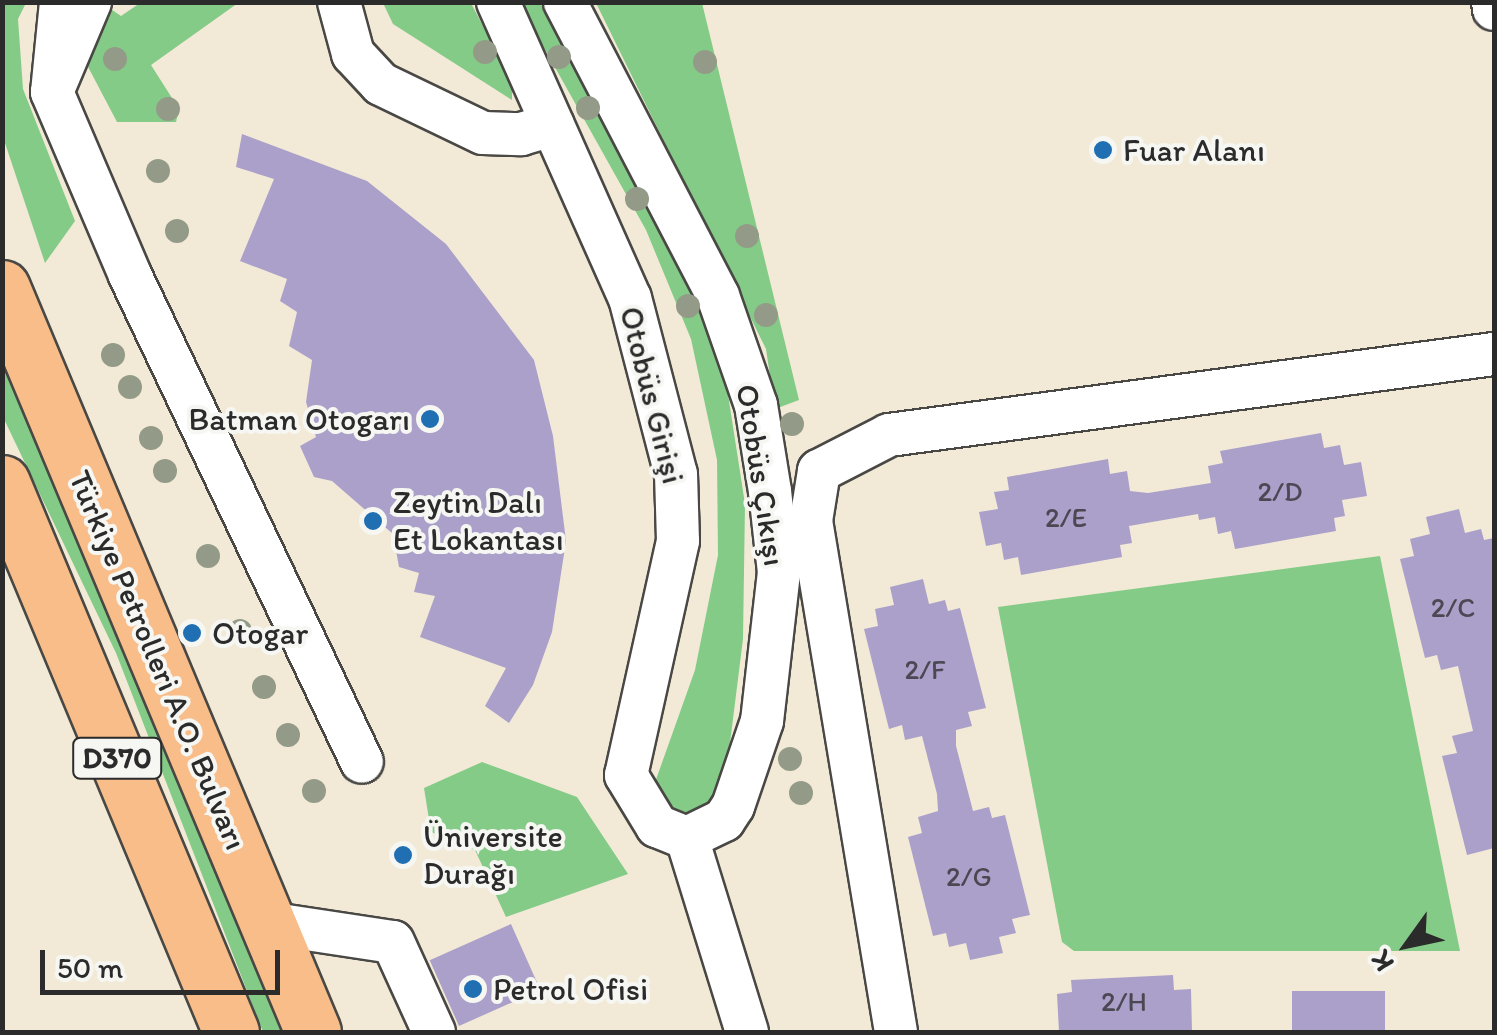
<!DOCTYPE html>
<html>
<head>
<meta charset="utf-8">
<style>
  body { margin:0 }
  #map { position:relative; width:1497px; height:1035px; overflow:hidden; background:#f2ead7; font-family:Itim,sans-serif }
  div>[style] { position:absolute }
  .green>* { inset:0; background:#84cb87 }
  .building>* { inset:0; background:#aba0ca; transform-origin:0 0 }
  .roads { filter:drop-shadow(2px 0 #494845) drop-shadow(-2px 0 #494845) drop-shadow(0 2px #494845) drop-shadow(0 -2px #494845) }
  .minor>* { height:42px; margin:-21px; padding:0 21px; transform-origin:21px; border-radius:21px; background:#fff }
  .highway>* { height:55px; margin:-27.5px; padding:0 27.5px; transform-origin:27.5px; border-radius:27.5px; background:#f8bd89 }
  .trees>* { width:24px; height:24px; margin:-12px; border-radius:50%; background:#939b88 }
  .dots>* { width:28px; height:28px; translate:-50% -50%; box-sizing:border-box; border:5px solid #f6f6f2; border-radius:50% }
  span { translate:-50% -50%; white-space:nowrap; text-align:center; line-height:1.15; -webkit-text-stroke:8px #f6f6f2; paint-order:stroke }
  .number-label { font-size:28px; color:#4b4853 }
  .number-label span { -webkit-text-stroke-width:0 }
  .shield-label span { padding:2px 8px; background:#f6f6f2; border:2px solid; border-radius:8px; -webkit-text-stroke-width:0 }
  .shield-label { font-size:30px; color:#2b2b2b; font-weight:700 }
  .poi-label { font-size:32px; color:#2b2b2b }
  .left { translate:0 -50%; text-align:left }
  .right { translate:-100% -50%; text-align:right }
  .street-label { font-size:32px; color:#2b2b2b }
  .frame { position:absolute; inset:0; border:5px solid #2b2b2b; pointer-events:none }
  .north { position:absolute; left:1357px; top:895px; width:100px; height:100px; -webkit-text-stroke:8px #f6f6f2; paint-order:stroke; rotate:237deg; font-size:28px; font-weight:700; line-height:40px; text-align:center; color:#2b2b2b }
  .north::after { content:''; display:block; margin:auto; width:35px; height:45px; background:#2b2b2b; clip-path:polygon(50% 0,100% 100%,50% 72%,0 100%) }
  .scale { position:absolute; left:40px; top:950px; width:240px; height:45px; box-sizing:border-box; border:5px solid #2b2b2b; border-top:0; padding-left:12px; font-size:30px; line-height:35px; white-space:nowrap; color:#2b2b2b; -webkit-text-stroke:8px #f6f6f2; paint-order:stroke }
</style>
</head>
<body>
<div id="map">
  <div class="green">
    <i style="clip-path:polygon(2px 3px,26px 3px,18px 19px,23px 89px,75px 221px,45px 263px,3px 137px)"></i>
    <i style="clip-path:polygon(102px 3px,121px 16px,140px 3px,238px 3px,151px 65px,179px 109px,176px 122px,117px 122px,86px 63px)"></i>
    <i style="clip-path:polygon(383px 3px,471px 3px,512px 82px,512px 100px,393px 24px)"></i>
    <i style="clip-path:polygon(519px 3px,540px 3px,695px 295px,725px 375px,745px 504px,743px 639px,728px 759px,708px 805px,692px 814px,672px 808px,653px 788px,695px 670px,718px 555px,717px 460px,691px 339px,646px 230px)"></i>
    <i style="clip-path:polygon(596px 3px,702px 3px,799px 400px,775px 409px,766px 349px)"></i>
    <i style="clip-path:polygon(2px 355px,289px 1032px,263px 1032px,116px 653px,3px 417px)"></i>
    <i style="clip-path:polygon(1380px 556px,1460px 951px,1074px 951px,1062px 942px,998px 607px)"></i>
    <i style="clip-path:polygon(482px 762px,577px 797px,628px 874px,506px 917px,475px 850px,431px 832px,424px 788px)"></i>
  </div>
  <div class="building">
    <i style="clip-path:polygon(242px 134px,367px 181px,446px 244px,534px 360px,553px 436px,566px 541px,552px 632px,533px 685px,509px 723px,485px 706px,506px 668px,420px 637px,435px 596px,414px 592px,419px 573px,399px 567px,393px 534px,332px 481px,314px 477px,300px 446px,316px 437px,306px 402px,312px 360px,289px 346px,297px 312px,280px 301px,287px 279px,240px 261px,274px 179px,236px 167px)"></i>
    <i style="clip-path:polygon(1321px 433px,1324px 448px,1340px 445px,1344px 465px,1361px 462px,1367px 496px,1342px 500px,1345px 516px,1334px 518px,1336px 531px,1235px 549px,1231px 531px,1218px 534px,1215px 517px,1199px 520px,1198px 514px,1129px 526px,1132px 543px,1120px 545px,1122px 557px,1021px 575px,1018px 557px,1004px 560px,1001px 543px,986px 546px,979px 512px,998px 509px,994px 492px,1009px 490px,1007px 477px,1108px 459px,1110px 474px,1127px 471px,1130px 491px,1148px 493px,1211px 483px,1208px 466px,1223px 463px,1220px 451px)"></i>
    <i style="clip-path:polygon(1459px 509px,1465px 533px,1481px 529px,1484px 540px,1494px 538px,1494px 848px,1467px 855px,1442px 756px,1457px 753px,1452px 736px,1473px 731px,1458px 666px,1441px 670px,1437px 655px,1425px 658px,1400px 559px,1414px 556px,1410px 539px,1430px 534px,1426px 517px)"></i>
    <i style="clip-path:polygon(923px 579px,929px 604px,945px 600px,948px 611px,960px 608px,986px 708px,968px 712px,972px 726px,956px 730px,956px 746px,973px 811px,989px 807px,992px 818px,1005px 815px,1030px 915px,1012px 919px,1016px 933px,999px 937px,1003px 953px,970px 960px,966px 943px,949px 947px,946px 933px,933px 936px,908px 837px,922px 833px,918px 817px,938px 811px,937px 794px,922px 736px,905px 740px,902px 725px,889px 729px,864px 629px,878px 626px,875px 609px,894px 605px,890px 587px)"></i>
    <i style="left:511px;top:924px;width:72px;height:89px;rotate:66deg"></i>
    <i style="clip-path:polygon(1173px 975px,1174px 990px,1191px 989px,1192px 1032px,1059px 1032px,1057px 994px,1072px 992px,1071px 980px)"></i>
    <i style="left:1292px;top:991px;width:93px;height:41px"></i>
  </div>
  <div class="roads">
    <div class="minor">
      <i style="left:61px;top:2px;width:90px;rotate:95.7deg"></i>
      <i style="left:52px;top:92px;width:98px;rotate:-67.1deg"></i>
      <i style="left:339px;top:2px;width:54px;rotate:74.9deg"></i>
      <i style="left:353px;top:54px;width:41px;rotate:47deg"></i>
      <i style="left:381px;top:84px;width:113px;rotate:25.7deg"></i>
      <i style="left:483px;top:133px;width:38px;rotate:2deg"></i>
      <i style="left:521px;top:134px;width:33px;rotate:-16deg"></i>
      <i style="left:498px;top:2px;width:324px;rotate:66deg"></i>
      <i style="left:630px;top:298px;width:182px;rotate:75.4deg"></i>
      <i style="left:676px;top:474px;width:67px;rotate:88.3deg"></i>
      <i style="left:678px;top:541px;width:240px;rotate:102.5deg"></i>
      <i style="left:626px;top:775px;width:60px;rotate:58.7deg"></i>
      <i style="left:657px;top:826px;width:32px;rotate:22deg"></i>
      <i style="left:565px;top:2px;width:331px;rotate:62.5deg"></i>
      <i style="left:718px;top:296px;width:115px;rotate:70.8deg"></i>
      <i style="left:756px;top:405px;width:87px;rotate:80.8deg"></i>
      <i style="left:770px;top:491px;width:81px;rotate:83.7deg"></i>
      <i style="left:779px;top:572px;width:150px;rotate:96.5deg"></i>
      <i style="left:762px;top:721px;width:90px;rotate:108.8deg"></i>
      <i style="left:733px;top:806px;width:17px;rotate:123deg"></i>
      <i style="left:724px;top:820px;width:41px;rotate:154.1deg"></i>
      <i style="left:1493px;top:2px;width:7px;rotate:82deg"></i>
      <i style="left:52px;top:92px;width:199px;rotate:66.9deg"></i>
      <i style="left:130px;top:275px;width:539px;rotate:64.53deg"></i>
      <i style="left:687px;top:838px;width:203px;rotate:72.8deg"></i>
      <i style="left:267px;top:923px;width:127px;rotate:8.6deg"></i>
      <i style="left:393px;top:942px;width:99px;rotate:65.5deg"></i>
      <i style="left:896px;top:1032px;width:518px;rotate:-99.44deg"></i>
      <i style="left:811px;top:521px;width:51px;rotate:-80.9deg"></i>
      <i style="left:819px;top:471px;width:79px;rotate:-27.2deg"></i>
      <i style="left:889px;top:435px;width:610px;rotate:-7.63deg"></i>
    </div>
    <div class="highway">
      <i style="left:2px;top:288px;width:806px;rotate:67.31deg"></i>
      <i style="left:2px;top:483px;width:595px;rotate:67.36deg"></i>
    </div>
  </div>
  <div class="trees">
    <i style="left:485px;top:52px"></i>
    <i style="left:559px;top:57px"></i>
    <i style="left:115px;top:59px"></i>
    <i style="left:705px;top:62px"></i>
    <i style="left:588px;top:108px"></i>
    <i style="left:168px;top:109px"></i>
    <i style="left:158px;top:171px"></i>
    <i style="left:637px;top:199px"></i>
    <i style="left:177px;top:231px"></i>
    <i style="left:747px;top:236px"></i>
    <i style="left:688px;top:306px"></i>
    <i style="left:766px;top:315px"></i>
    <i style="left:113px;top:355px"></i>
    <i style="left:130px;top:387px"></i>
    <i style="left:792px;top:424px"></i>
    <i style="left:151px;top:438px"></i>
    <i style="left:165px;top:471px"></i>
    <i style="left:208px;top:556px"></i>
    <i style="left:240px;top:631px"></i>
    <i style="left:264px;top:687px"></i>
    <i style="left:288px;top:735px"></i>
    <i style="left:790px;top:759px"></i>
    <i style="left:314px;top:791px"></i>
    <i style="left:801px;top:793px"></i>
  </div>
  <div class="dots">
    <i style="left:1103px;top:150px;background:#1f6fb2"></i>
    <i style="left:430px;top:419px;background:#1f6fb2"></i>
    <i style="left:373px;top:521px;background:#1f6fb2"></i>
    <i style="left:192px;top:633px;background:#1f6fb2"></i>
    <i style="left:403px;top:855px;background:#1f6fb2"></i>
    <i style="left:473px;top:989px;background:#1f6fb2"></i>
  </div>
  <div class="number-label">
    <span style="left:1280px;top:491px">2/D</span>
    <span style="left:1066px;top:517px">2/E</span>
    <span style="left:1453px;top:607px">2/C</span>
    <span style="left:925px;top:669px">2/F</span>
    <span style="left:969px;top:876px">2/G</span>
    <span style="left:1124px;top:1001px">2/H</span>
  </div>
  <div class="shield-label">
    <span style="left:117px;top:758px">D370</span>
  </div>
  <div class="poi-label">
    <span class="left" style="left:1123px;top:150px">Fuar Alanı</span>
    <span class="right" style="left:410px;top:419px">Batman Otogarı</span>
    <span class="left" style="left:393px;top:521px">Zeytin Dalı<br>Et Lokantası</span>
    <span class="left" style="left:212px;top:633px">Otogar</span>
    <span class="left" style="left:423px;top:855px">Üniversite<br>Durağı</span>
    <span class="left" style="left:493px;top:989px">Petrol Ofisi</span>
  </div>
  <div class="street-label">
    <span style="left:652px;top:395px;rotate:76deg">Otobüs Girişi</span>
    <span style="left:761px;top:475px;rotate:81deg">Otobüs Çıkışı</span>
    <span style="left:158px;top:660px;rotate:67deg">Türkiye Petrolleri A.O. Bulvarı</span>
  </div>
  <div class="frame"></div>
  <div class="north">K</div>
  <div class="scale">50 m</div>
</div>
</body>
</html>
